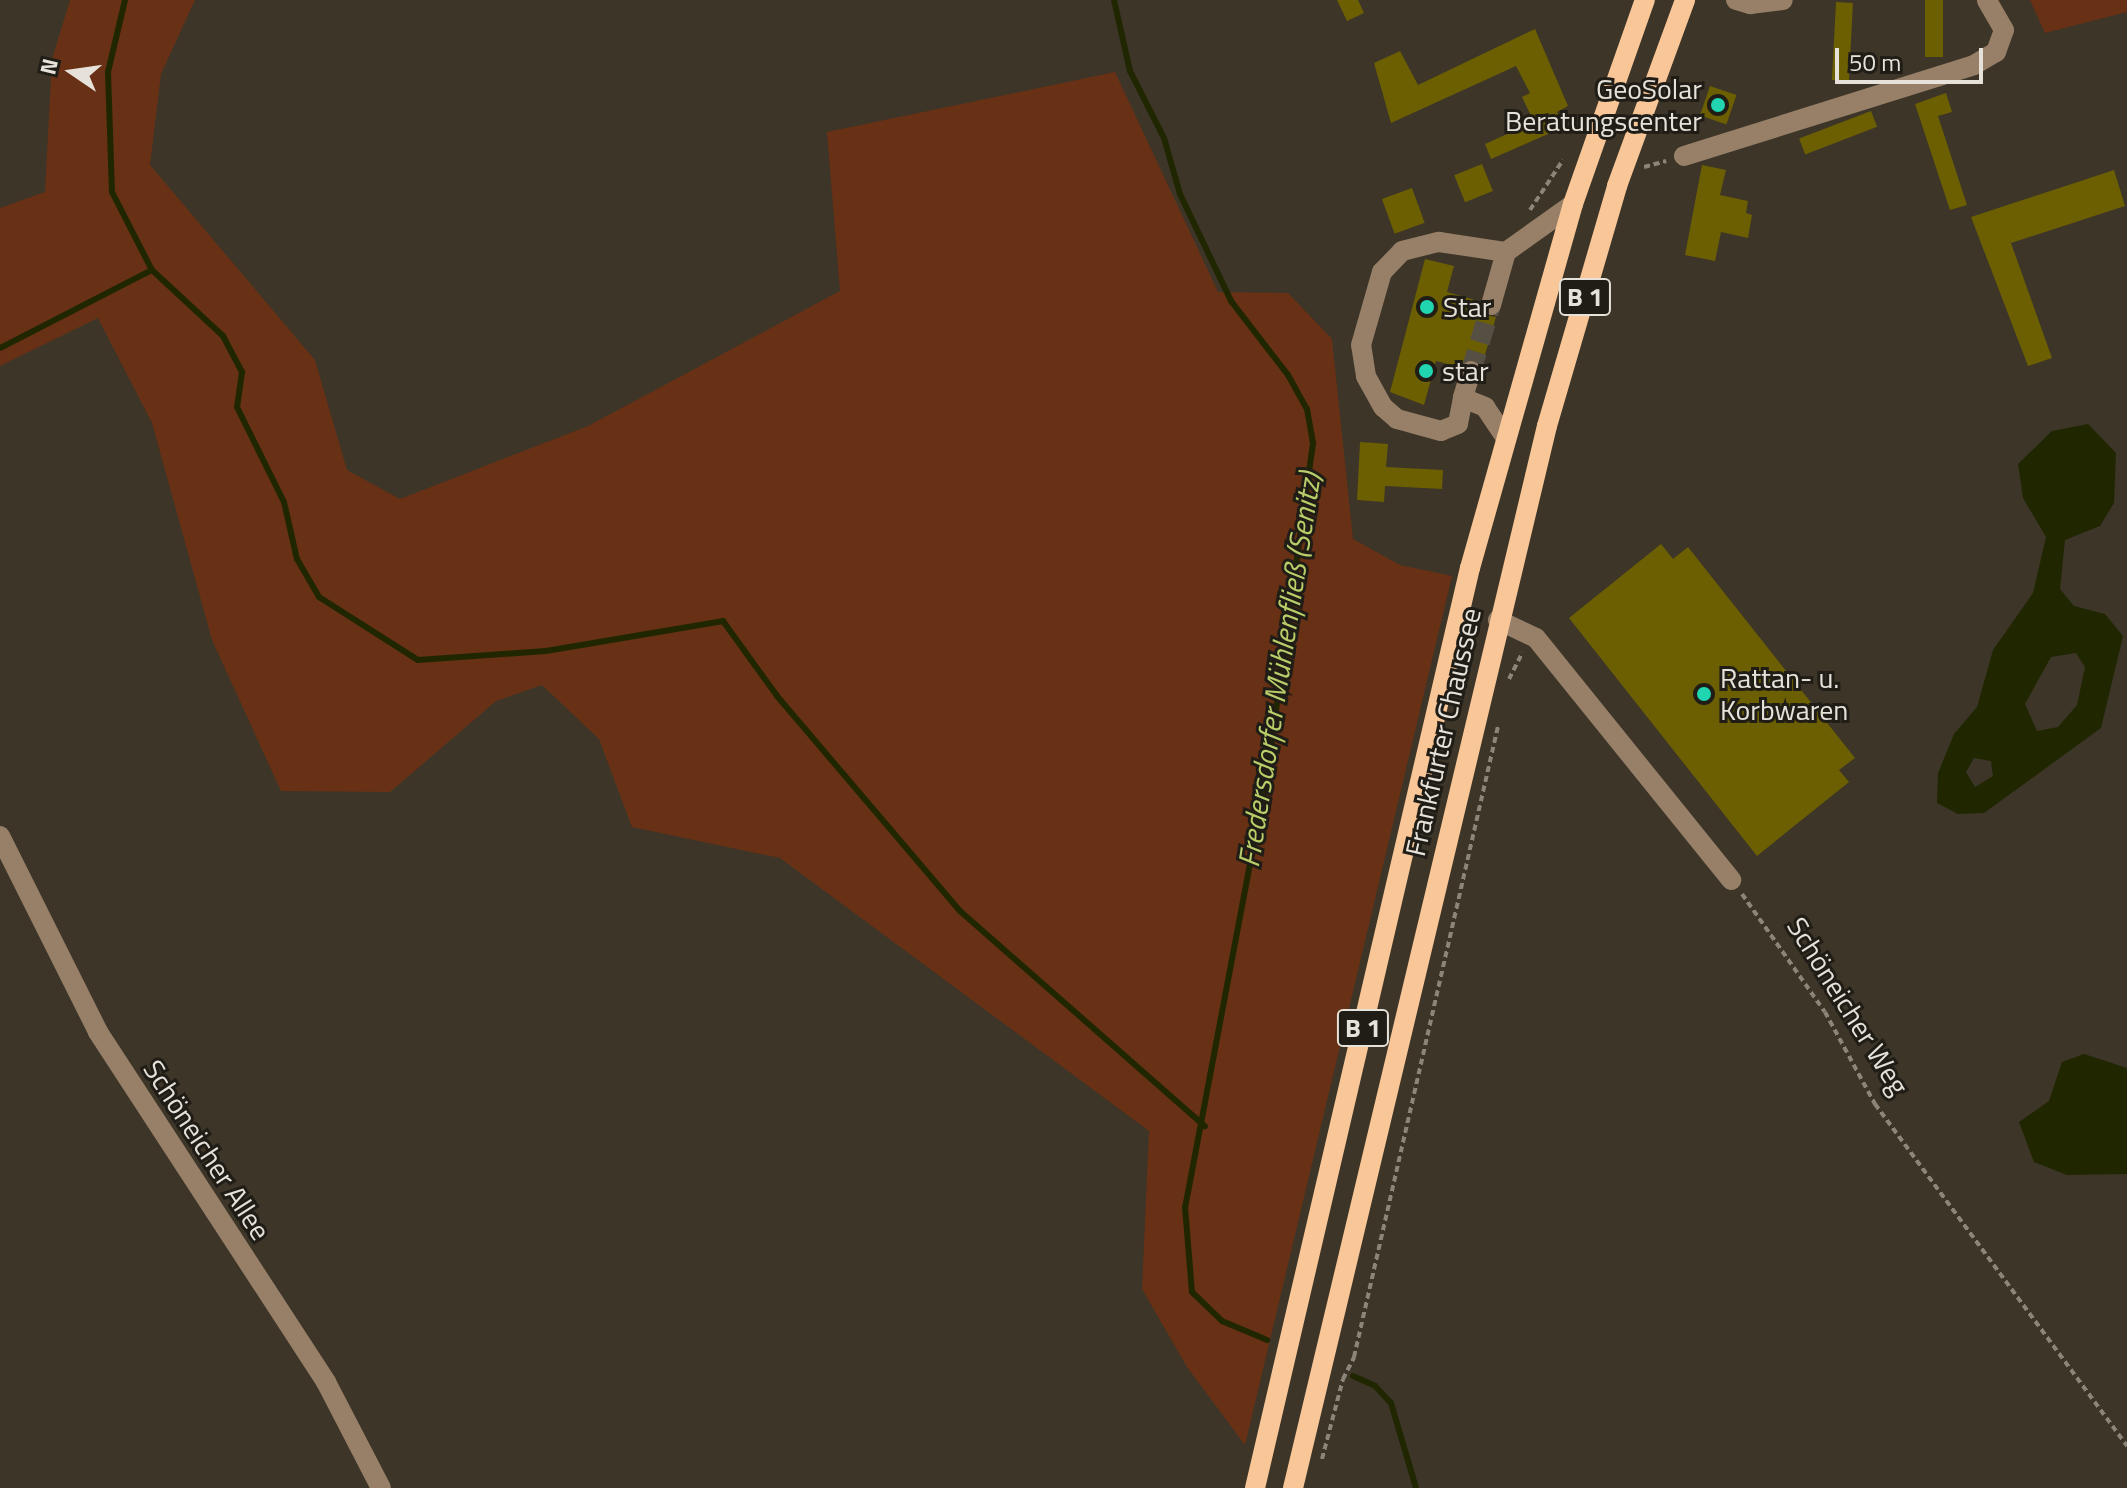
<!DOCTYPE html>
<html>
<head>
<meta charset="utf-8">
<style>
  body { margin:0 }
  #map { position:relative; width:2127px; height:1488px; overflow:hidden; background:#3c3528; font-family:"Titillium Web",sans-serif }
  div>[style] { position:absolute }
  .green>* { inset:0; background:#683115 }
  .water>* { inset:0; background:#202700 }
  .stream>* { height:6px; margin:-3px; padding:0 3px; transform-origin:3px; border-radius:3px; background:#202700 }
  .building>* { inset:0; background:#6c5f02; transform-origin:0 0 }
  .minor-tunnel>* { height:20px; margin-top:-10px; transform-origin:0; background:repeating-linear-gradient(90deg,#564f43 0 20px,transparent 0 30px) }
  .path>* { height:4px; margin-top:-2px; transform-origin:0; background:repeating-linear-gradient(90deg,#8b857a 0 6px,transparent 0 10px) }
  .minor>* { height:20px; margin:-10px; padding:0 10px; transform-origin:10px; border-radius:10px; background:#977f68 }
  .major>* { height:20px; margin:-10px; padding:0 10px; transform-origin:10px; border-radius:10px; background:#f9c697 }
  .dots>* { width:22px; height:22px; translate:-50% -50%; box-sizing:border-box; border:4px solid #201d17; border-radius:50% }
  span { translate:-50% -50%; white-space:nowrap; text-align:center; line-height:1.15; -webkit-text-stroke:6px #201d17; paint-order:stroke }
  .shield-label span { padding:2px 6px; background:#201d17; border:2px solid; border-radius:6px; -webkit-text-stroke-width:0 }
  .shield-label { font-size:26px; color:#e6e2da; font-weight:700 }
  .poi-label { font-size:28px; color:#e6e2da }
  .right { translate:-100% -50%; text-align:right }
  .left { translate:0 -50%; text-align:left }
  .street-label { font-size:28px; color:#e6e2da }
  .water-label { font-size:30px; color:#b9cd68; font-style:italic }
  .north { position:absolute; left:32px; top:32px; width:80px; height:80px; -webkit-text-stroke:6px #201d17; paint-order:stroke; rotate:283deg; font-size:22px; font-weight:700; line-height:32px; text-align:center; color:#e6e2da }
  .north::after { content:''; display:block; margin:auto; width:28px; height:36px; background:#e6e2da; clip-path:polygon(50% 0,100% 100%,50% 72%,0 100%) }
  .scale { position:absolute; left:1835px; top:48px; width:148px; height:36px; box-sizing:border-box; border:4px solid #e6e2da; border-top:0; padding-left:10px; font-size:24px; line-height:28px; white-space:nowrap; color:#e6e2da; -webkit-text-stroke:6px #201d17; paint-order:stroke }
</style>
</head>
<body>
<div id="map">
  <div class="green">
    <i style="clip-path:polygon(70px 0,195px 0,161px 74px,150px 165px,315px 360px,347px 470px,400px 499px,588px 426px,840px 291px,827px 132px,1115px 72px,1218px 292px,1288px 293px,1332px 339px,1353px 539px,1400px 565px,1452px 576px,1245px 1445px,1187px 1367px,1142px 1289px,1149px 1131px,780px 858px,632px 827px,599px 739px,542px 685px,496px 701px,390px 792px,281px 791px,212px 640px,152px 423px,98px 318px,0 366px,0 208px,45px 192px,52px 59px)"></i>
    <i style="clip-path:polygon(2030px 0,2127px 0,2127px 12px,2045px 33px)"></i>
  </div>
  <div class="water">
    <i style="clip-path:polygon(evenodd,2088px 424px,2116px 453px,2114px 503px,2100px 526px,2065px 540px,2060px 589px,2074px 606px,2105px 614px,2123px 636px,2101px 728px,1984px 813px,1958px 814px,1937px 803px,1938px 773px,1954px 734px,1977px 707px,1993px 650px,2033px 593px,2046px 537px,2023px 498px,2018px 464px,2052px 431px,2088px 424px,2076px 653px,2085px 667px,2077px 705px,2058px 727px,2037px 731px,2025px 704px,2051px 657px,2076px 653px,2088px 424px,1974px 758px,1991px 761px,1993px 776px,1975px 787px,1966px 772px,1974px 758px)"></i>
    <i style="clip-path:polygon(2084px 1054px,2127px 1068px,2127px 1174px,2067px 1175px,2034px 1162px,2019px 1122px,2049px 1101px,2062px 1062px)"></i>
  </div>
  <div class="stream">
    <i style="left:125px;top:0;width:74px;rotate:103.3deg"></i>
    <i style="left:108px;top:72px;width:120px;rotate:88.1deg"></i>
    <i style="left:112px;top:192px;width:88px;rotate:62.9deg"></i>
    <i style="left:152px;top:270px;width:97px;rotate:42.9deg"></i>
    <i style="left:223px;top:336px;width:41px;rotate:62.2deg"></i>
    <i style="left:242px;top:372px;width:35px;rotate:98deg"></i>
    <i style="left:237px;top:407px;width:106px;rotate:63.7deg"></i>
    <i style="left:284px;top:502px;width:58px;rotate:77.2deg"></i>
    <i style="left:297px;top:559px;width:44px;rotate:59.9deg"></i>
    <i style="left:319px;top:597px;width:117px;rotate:32.5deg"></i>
    <i style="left:418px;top:660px;width:128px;rotate:-4deg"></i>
    <i style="left:546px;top:651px;width:180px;rotate:-9.6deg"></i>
    <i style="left:723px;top:621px;width:92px;rotate:54.2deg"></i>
    <i style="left:777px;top:696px;width:282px;rotate:49.6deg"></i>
    <i style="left:960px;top:911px;width:326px;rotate:41.3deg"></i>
    <i style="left:1114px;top:0;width:73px;rotate:77.3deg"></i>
    <i style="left:1130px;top:71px;width:75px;rotate:63.1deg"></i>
    <i style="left:1164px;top:138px;width:58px;rotate:74.1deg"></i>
    <i style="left:1180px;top:194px;width:119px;rotate:64.5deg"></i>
    <i style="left:1231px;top:301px;width:93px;rotate:52.4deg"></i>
    <i style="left:1288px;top:375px;width:39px;rotate:61deg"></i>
    <i style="left:1307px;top:409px;width:35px;rotate:80deg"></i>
    <i style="left:1313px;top:443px;width:334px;rotate:97.9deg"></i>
    <i style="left:1267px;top:774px;width:441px;rotate:100.7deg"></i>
    <i style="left:1185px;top:1207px;width:85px;rotate:85.3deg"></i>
    <i style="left:1192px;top:1292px;width:42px;rotate:44deg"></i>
    <i style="left:1222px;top:1321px;width:49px;rotate:22.9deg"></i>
    <i style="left:0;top:348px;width:171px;rotate:-27.2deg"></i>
    <i style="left:1353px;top:1376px;width:24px;rotate:24deg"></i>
    <i style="left:1375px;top:1386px;width:23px;rotate:47deg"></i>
    <i style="left:1391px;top:1403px;width:89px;rotate:73.6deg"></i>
  </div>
  <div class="building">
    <i style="clip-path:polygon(1337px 0,1358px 0,1364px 13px,1347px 21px)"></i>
    <i style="left:1925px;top:0;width:18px;height:57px"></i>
    <i style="left:1836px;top:2px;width:17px;height:78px;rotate:3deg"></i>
    <i style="clip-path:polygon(1535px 29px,1568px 106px,1557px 112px,1564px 127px,1491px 159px,1485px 144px,1534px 122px,1522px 97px,1530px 93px,1516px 66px,1391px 123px,1374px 63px,1400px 51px,1418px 85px)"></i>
    <i style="left:1710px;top:86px;width:28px;height:31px;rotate:19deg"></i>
    <i style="clip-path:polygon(1946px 93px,1952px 112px,1938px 116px,1967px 205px,1950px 210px,1915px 104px)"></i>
    <i style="left:1871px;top:111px;width:17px;height:77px;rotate:69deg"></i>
    <i style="left:1482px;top:164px;width:29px;height:30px;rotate:68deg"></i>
    <i style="clip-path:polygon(1702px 165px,1726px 170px,1720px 195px,1748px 201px,1746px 213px,1752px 215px,1748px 238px,1721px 232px,1715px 261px,1685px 255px)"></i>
    <i style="clip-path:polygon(2114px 170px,2125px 206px,2011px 243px,2052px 358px,2028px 366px,1971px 217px)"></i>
    <i style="left:1412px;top:188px;width:37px;height:32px;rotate:70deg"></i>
    <i style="clip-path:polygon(1425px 259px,1454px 266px,1447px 292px,1478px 301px,1482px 315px,1496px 317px,1482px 365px,1474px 358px,1459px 367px,1436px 361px,1424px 405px,1390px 392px)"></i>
    <i style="clip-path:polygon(1360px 442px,1388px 444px,1386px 467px,1443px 470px,1442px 489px,1385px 486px,1384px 502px,1357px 500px)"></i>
    <i style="clip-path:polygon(1661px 544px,1673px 559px,1688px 547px,1855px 758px,1839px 770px,1849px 782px,1757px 856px,1569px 618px)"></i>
  </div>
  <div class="minor-tunnel">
    <i style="left:1471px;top:371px;width:69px;rotate:-73.1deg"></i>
  </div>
  <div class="path">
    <i style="left:1644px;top:167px;width:23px;rotate:-15deg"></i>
    <i style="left:1530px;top:210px;width:60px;rotate:-56.6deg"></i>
    <i style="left:1509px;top:679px;width:30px;rotate:-63deg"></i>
    <i style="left:1742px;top:894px;width:144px;rotate:54.9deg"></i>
    <i style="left:1825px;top:1012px;width:105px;rotate:61.5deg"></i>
    <i style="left:1875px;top:1104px;width:425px;rotate:53.6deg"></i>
    <i style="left:1322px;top:1459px;width:83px;rotate:-75.3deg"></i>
    <i style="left:1343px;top:1379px;width:25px;rotate:-63deg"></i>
    <i style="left:1354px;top:1357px;width:647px;rotate:-77.14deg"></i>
  </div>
  <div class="minor">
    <i style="left:1736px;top:0;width:15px;rotate:16deg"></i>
    <i style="left:1750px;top:4px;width:33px;rotate:-7deg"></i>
    <i style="left:1684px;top:156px;width:304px;rotate:-17.4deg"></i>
    <i style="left:1974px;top:65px;width:26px;rotate:-31deg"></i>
    <i style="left:1996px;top:52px;width:23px;rotate:-70deg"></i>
    <i style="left:2004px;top:30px;width:34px;rotate:-120deg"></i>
    <i style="left:1491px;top:305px;width:55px;rotate:-74.2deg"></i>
    <i style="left:1506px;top:252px;width:82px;rotate:-35.6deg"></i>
    <i style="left:1471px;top:371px;width:28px;rotate:107deg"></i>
    <i style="left:1463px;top:398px;width:24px;rotate:22deg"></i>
    <i style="left:1485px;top:407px;width:36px;rotate:56deg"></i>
    <i style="left:1463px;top:398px;width:26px;rotate:101deg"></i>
    <i style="left:1458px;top:424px;width:18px;rotate:158deg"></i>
    <i style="left:1441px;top:431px;width:46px;rotate:-164.7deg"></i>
    <i style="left:1397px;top:419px;width:18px;rotate:-139deg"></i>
    <i style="left:1383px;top:407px;width:35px;rotate:-119deg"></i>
    <i style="left:1366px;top:376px;width:31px;rotate:-99deg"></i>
    <i style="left:1361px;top:345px;width:76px;rotate:-74deg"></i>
    <i style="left:1382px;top:272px;width:29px;rotate:-46deg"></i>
    <i style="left:1402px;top:251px;width:38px;rotate:-14deg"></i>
    <i style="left:1439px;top:242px;width:68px;rotate:8.5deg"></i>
    <i style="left:1498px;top:620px;width:42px;rotate:25.3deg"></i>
    <i style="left:1536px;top:638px;width:311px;rotate:51.1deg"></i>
    <i style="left:0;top:836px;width:219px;rotate:63.4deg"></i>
    <i style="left:98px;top:1032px;width:418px;rotate:56.9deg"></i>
    <i style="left:326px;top:1382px;width:119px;rotate:62.6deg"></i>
  </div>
  <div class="major">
    <i style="left:1255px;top:1488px;width:945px;rotate:-76.85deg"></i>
    <i style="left:1470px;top:568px;width:378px;rotate:-74.2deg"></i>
    <i style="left:1573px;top:204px;width:216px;rotate:-70.6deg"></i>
    <i style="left:1293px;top:1488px;width:1092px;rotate:-76.55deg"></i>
    <i style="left:1547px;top:426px;width:250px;rotate:-73.7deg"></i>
    <i style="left:1617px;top:186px;width:198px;rotate:-69.9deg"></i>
  </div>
  <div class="dots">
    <i style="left:1718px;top:105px;background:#20d5b0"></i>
    <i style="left:1427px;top:307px;background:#20d5b0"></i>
    <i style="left:1426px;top:371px;background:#20d5b0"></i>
    <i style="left:1704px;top:694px;background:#20d5b0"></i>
  </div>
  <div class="shield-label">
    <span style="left:1585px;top:297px">B 1</span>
    <span style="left:1363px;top:1028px">B 1</span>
  </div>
  <div class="poi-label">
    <span class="right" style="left:1702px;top:105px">GeoSolar<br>Beratungscenter</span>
    <span class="left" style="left:1443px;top:307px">Star</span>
    <span class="left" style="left:1442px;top:371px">star</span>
    <span class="left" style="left:1720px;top:694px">Rattan- u.<br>Korbwaren</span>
  </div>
  <div class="street-label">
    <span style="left:1443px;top:732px;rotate:-77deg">Frankfurter Chaussee</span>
    <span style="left:1848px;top:1006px;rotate:58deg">Schöneicher Weg</span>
    <span style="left:207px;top:1150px;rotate:57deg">Schöneicher Allee</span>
  </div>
  <div class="water-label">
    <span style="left:1279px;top:670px;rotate:-81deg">Fredersdorfer Mühlenfließ (Senitz)</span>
  </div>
  <div class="north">N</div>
  <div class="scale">50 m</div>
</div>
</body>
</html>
